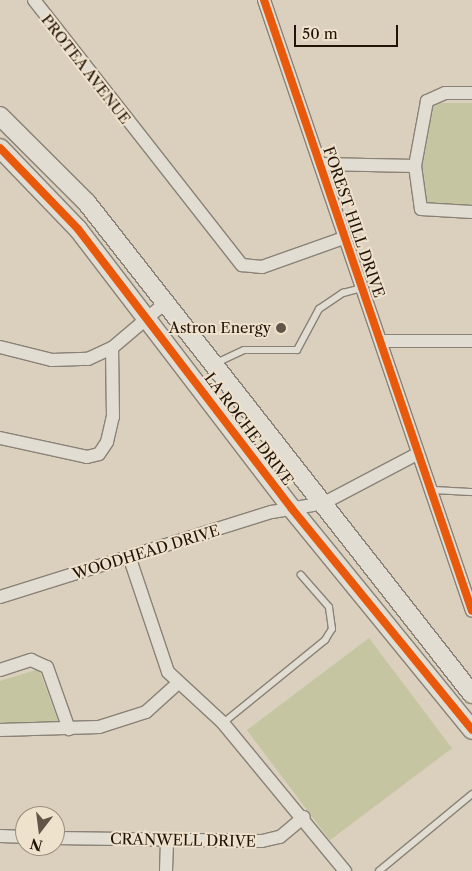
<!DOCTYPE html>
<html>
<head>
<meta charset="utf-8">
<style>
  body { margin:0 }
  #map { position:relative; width:472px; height:871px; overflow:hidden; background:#dad0bd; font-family:"Libre Caslon Text",serif }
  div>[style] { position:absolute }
  .green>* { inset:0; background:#c6c5a2; transform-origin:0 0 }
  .roads { filter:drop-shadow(1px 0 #8a8277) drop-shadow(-1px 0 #8a8277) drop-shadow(0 1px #8a8277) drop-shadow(0 -1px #8a8277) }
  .lane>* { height:6px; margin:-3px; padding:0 3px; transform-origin:3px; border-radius:3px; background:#e2ddd3 }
  .street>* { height:12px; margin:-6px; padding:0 6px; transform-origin:6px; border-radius:6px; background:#e2ddd3 }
  .secondary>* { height:18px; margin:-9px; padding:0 9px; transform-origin:9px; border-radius:9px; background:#e2ddd3 }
  .cycleway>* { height:8px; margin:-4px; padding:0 4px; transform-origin:4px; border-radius:4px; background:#e8590c }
  .dots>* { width:14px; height:14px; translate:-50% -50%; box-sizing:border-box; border:2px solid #efe2cc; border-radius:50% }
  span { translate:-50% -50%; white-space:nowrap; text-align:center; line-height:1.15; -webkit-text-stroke:4px #efe2cc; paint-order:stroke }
  .street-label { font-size:15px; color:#221308 }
  .poi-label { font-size:15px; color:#221308 }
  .right { translate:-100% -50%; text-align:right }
  .north { position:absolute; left:15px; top:806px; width:50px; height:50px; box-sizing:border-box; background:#efe2cc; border:1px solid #9d8f7e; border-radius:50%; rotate:195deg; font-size:14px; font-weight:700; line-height:20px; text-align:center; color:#221308 }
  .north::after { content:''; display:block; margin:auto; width:18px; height:22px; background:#625547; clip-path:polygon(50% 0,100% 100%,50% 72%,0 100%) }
  .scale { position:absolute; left:294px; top:25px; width:104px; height:22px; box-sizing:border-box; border:2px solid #221308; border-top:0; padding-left:6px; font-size:15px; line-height:18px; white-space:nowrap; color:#221308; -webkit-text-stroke:4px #efe2cc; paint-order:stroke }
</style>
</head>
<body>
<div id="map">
  <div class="green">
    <i style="clip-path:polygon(430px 103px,472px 103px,472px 209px,428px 208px,418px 167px)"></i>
    <i style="left:369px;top:638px;width:138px;height:153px;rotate:53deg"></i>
    <i style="clip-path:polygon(39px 669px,59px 724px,0 724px,0 681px)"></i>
  </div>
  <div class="roads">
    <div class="lane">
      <i style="left:214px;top:364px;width:33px;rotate:-25deg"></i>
      <i style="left:244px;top:350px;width:53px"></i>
      <i style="left:297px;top:350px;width:47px;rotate:-61.8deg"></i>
      <i style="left:319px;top:309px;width:29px;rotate:-34deg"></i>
      <i style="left:343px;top:293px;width:20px;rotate:-15deg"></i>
      <i style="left:432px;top:490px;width:40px;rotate:2.9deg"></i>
      <i style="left:223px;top:723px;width:132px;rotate:-39.1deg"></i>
      <i style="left:325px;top:640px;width:13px;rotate:-58deg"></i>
      <i style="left:332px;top:629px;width:22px;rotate:-98deg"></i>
      <i style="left:329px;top:607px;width:43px;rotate:-131.2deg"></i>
      <i style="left:379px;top:871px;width:121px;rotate:-39.6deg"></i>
    </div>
    <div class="street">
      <i style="left:34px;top:0;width:337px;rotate:51.9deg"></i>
      <i style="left:242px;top:265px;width:20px;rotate:6deg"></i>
      <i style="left:262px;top:267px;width:87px;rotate:-19.5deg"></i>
      <i style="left:264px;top:0;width:645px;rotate:71.2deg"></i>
      <i style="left:472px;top:93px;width:27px;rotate:180deg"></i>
      <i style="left:445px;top:93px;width:20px;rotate:156deg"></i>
      <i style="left:427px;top:101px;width:66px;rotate:100.5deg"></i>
      <i style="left:415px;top:166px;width:43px;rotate:82.1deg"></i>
      <i style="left:421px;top:209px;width:51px;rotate:3.4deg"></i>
      <i style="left:320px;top:164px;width:95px;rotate:1.2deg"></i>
      <i style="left:381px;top:341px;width:91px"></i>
      <i style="left:0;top:347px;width:54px;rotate:14deg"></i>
      <i style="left:52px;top:360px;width:36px;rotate:-2deg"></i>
      <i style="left:88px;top:359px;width:26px;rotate:-25deg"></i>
      <i style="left:112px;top:348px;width:70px;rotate:-40.3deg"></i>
      <i style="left:0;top:438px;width:89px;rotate:12.3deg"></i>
      <i style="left:87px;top:457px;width:12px;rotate:-14deg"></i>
      <i style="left:99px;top:454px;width:14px;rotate:-56deg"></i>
      <i style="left:107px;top:442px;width:26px;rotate:-77deg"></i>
      <i style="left:113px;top:417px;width:69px;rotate:-90.8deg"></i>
      <i style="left:129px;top:556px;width:122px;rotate:71.4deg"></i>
      <i style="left:168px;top:672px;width:75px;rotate:42.8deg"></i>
      <i style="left:223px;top:723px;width:192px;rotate:50.5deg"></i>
      <i style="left:0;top:597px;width:285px;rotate:-17.4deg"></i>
      <i style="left:272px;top:512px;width:53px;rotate:-9.8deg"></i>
      <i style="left:324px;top:503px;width:105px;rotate:-27.8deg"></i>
      <i style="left:0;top:670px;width:33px;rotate:-18deg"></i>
      <i style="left:31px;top:660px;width:17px;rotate:24deg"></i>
      <i style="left:47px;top:667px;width:66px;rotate:70.5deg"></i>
      <i style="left:0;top:730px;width:99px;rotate:-1.7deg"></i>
      <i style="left:99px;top:727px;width:49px;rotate:-17.7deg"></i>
      <i style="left:146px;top:712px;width:42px;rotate:-42.1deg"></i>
      <i style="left:0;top:836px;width:25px;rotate:2deg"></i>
      <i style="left:55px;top:838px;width:207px;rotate:0.8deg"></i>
      <i style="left:262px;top:841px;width:18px;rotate:-13deg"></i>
      <i style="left:280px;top:837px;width:31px;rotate:-40deg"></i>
      <i style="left:166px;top:871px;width:32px;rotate:-88deg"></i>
    </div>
    <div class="secondary">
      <i style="left:0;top:116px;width:123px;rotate:45deg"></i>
      <i style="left:87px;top:203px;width:624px;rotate:51.9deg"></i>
      <i style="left:0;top:148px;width:112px;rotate:46.1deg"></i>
      <i style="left:78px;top:229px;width:352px;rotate:52.6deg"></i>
      <i style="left:292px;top:509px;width:285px;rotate:50.8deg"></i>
    </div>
  </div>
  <div class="cycleway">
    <i style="left:264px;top:0;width:645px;rotate:71.2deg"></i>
    <i style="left:0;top:148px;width:112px;rotate:46.1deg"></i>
    <i style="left:78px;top:229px;width:352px;rotate:52.6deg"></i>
    <i style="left:292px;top:509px;width:285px;rotate:50.8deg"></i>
  </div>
  <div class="dots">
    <i style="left:281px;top:328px;background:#625547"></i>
  </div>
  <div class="street-label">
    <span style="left:86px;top:69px;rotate:52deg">PROTEA AVENUE</span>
    <span style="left:354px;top:222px;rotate:71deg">FOREST HILL DRIVE</span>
    <span style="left:249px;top:429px;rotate:53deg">LA ROCHE DRIVE</span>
    <span style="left:146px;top:552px;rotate:-17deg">WOODHEAD DRIVE</span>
    <span style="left:183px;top:840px;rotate:1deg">CRANWELL DRIVE</span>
  </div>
  <div class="poi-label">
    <span class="right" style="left:271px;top:328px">Astron Energy</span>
  </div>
  <div class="north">N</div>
  <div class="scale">50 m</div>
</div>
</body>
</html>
